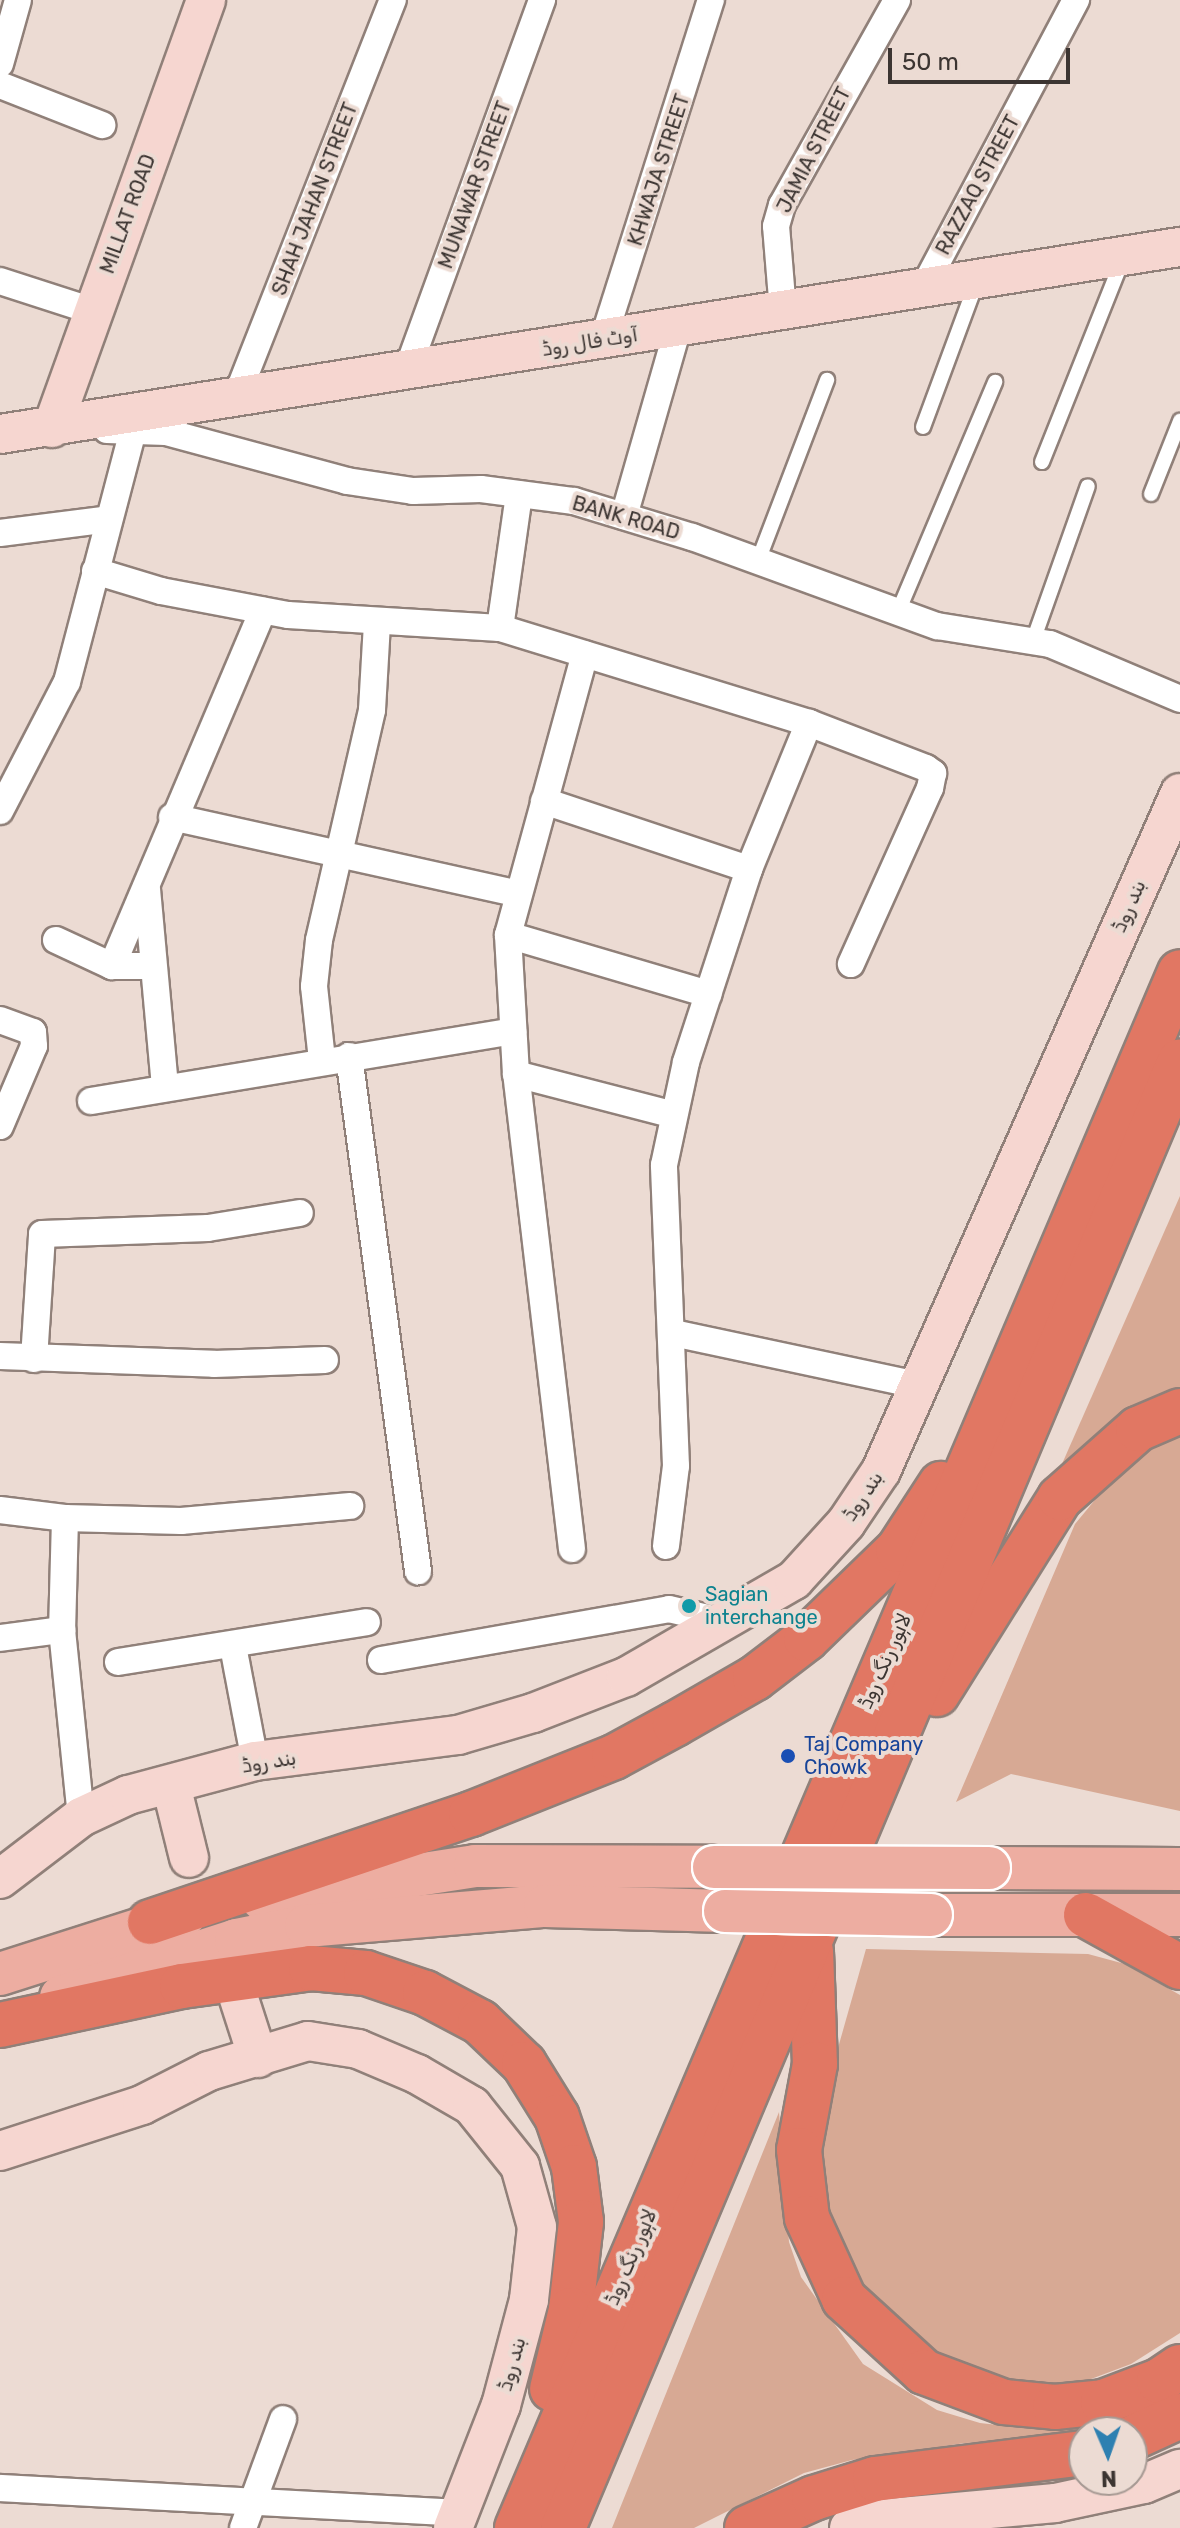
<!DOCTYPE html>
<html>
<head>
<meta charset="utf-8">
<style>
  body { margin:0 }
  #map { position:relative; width:1180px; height:2528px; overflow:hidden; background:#ecdbd3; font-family:Rubik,Cairo,sans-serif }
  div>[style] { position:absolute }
  .green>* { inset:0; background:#d7a994 }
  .roads { filter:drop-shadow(2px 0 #908079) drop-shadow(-2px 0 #908079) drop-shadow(0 2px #908079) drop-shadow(0 -2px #908079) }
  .lane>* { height:14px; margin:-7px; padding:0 7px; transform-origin:7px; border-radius:7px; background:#fff }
  .street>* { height:26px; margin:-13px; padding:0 13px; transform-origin:13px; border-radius:13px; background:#fff }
  .secondary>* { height:38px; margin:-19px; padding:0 19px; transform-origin:19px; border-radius:19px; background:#f6d6d0 }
  .primary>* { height:42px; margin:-21px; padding:0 21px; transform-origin:21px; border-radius:21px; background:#edada1 }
  .highway>* { height:44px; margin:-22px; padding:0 22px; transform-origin:22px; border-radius:22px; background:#e17763 }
  .bridges { filter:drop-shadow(2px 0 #fff) drop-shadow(-2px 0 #fff) drop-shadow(0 2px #fff) drop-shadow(0 -2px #fff) }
  .primary-bridge>* { height:42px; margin:-21px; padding:0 21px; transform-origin:21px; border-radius:21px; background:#edada1 }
  .dots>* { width:22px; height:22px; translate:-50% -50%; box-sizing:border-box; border:4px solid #ecdbd3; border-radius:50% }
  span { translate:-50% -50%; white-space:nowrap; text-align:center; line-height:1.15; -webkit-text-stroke:8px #ecdbd3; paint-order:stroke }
  .street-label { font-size:20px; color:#3c3532 }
  .culture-label { font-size:20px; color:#0d838f }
  .left { translate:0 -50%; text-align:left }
  .transit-label { font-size:20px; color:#164399 }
  .north { position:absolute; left:1068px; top:2416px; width:80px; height:80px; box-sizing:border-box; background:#ecdbd3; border:2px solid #a69993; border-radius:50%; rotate:178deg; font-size:22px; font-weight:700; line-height:32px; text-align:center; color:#3c3532 }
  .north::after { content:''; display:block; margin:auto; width:28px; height:36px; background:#2e80b1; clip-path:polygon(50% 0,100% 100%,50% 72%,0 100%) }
  .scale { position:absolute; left:888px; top:48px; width:182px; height:36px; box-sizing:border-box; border:4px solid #3c3532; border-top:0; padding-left:10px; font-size:24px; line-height:28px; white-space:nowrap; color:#3c3532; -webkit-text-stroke:6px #ecdbd3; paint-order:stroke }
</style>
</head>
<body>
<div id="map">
  <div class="green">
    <i style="clip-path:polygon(1180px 1196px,1180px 1411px,1058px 1473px)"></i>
    <i style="clip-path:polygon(1180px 1434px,1180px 1811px,1011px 1774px,956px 1802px,1075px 1524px,1124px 1465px)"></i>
    <i style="clip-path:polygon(866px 1949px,1088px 1954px,1125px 1964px,1180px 1995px,1180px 2333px,1131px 2364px,1091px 2379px,1046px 2387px,1007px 2382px,939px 2363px,860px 2296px,817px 2196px,821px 2108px)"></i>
    <i style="clip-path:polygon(779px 2112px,789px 2242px,801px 2277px,863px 2364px,937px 2410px,980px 2423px,1034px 2429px,1094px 2422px,1098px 2429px,1037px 2441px,965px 2443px,852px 2460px,804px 2473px,694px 2528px,612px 2528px)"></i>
  </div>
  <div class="roads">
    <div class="lane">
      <i style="left:923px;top:427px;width:153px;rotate:-69.7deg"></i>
      <i style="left:1042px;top:462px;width:216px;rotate:-68.3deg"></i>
      <i style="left:1151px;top:494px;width:79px;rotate:-68.3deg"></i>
      <i style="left:758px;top:561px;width:194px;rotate:-69.1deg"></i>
      <i style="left:898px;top:612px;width:250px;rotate:-67.1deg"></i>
      <i style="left:1033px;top:641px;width:164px;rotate:-70.5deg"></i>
    </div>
    <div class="street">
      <i style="left:0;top:64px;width:66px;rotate:-74.3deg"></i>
      <i style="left:0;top:85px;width:110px;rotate:21.4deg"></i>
      <i style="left:0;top:281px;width:98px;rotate:17.9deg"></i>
      <i style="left:925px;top:285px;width:323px;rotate:-62.1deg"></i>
      <i style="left:783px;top:311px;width:85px;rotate:-94.7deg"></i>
      <i style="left:776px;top:226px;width:22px;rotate:-74deg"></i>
      <i style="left:782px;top:205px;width:235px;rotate:-60.7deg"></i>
      <i style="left:603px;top:340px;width:357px;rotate:-72.4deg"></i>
      <i style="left:407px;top:371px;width:395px;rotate:-70deg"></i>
      <i style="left:236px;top:398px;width:428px;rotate:-68.5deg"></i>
      <i style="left:107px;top:430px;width:59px;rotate:1.9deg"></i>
      <i style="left:166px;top:432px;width:188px;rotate:15.1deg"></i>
      <i style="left:347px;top:481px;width:67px;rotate:8.6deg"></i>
      <i style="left:413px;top:491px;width:68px;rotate:-1.7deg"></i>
      <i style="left:481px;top:489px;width:94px;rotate:7.4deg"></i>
      <i style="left:574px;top:501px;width:123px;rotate:17deg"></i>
      <i style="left:692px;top:537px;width:261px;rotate:20deg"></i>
      <i style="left:937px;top:626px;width:114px;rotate:9.1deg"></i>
      <i style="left:1050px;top:644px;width:141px;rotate:22.9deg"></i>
      <i style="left:624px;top:516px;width:196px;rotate:-74deg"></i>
      <i style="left:0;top:533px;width:110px;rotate:-7.3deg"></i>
      <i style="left:95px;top:571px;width:69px;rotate:16.9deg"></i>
      <i style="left:161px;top:591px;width:129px;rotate:10.7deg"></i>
      <i style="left:288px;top:615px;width:212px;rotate:3.5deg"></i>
      <i style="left:500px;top:628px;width:323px;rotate:17.1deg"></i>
      <i style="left:809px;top:723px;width:125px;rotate:21deg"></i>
      <i style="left:926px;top:768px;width:9px;rotate:36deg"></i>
      <i style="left:933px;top:773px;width:15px;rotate:101deg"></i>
      <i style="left:930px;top:788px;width:193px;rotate:114.2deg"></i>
      <i style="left:500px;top:628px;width:135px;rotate:-81.9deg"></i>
      <i style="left:544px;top:801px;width:216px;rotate:18.4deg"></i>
      <i style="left:0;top:811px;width:145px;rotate:-62.6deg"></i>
      <i style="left:67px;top:682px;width:260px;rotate:-75.3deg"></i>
      <i style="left:172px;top:817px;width:355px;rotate:12.5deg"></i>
      <i style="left:147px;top:889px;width:200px;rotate:84.8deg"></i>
      <i style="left:508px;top:935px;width:209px;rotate:16.4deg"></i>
      <i style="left:56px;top:940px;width:62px;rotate:24.9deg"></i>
      <i style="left:112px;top:966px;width:41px"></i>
      <i style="left:112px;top:966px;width:386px;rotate:-67deg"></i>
      <i style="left:0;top:1020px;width:35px;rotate:20deg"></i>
      <i style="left:33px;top:1032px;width:14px;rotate:86deg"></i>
      <i style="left:34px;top:1046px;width:87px;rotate:113deg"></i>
      <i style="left:349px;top:1056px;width:520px;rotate:82.37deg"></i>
      <i style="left:322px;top:1060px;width:74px;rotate:-96.2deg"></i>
      <i style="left:314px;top:986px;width:46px;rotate:-83.8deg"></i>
      <i style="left:319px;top:940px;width:236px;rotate:-77deg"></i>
      <i style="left:372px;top:710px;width:88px;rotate:-86.7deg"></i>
      <i style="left:516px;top:1074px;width:163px;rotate:14.5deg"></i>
      <i style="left:91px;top:1101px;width:428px;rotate:-9.4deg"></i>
      <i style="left:673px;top:1333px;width:250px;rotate:12deg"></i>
      <i style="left:0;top:1356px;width:214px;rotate:2.1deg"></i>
      <i style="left:214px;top:1364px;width:111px;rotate:-2.1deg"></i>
      <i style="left:34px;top:1359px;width:125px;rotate:-86.3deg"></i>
      <i style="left:42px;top:1234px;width:166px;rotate:-2.1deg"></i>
      <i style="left:208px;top:1228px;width:93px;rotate:-9.3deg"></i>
      <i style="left:0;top:1510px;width:65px;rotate:7deg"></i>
      <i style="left:65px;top:1518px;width:116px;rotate:1.5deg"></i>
      <i style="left:181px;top:1521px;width:170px;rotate:-5.1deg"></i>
      <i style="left:65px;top:1518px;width:112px;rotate:91.5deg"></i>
      <i style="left:62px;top:1630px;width:188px;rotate:84.2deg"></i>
      <i style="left:666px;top:1546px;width:81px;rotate:-82.9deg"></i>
      <i style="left:676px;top:1466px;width:301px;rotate:-92.3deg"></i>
      <i style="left:664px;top:1165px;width:105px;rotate:-77.9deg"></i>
      <i style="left:686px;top:1062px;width:203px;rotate:-71.9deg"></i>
      <i style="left:749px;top:869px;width:158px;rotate:-67.7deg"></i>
      <i style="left:572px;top:1549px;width:478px;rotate:-96.7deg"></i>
      <i style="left:516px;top:1074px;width:139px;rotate:-93.3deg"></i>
      <i style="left:508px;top:935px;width:291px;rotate:-74.7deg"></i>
      <i style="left:0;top:1638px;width:63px;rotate:-7.4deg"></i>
      <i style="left:233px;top:1646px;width:117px;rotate:79.2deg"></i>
      <i style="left:381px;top:1660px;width:292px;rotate:-10deg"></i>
      <i style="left:669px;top:1609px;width:57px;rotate:13.1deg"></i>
      <i style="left:118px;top:1662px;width:252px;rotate:-9.1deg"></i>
      <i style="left:0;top:2488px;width:461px;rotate:3.1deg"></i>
      <i style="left:243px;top:2528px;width:116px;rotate:-69.8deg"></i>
    </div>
    <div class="secondary">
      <i style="left:52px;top:428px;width:455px;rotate:-70.2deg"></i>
      <i style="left:0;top:434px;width:1195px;rotate:-9.01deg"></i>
      <i style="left:171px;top:1785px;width:75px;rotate:76.1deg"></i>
      <i style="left:0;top:1879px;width:102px;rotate:-37.4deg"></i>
      <i style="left:81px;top:1817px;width:52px;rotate:-25.1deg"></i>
      <i style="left:128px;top:1795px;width:131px;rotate:-15deg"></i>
      <i style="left:255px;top:1761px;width:205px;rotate:-7.3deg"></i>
      <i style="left:458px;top:1735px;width:78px;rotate:-16.3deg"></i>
      <i style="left:533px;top:1713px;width:100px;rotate:-21.2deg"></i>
      <i style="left:626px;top:1677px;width:194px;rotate:-30deg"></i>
      <i style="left:794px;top:1580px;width:77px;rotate:-47.6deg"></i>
      <i style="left:846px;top:1523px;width:63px;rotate:-56.1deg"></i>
      <i style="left:881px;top:1471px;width:741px;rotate:-66.2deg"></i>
      <i style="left:239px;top:1999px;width:62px;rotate:72.1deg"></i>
      <i style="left:0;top:2151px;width:149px;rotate:-17.9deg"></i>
      <i style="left:142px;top:2105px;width:75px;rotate:-26.9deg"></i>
      <i style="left:209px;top:2071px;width:103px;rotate:-16.9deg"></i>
      <i style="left:308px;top:2041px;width:51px;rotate:9.1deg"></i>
      <i style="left:358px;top:2049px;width:64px;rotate:23deg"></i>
      <i style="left:417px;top:2074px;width:64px;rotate:30.2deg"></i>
      <i style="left:472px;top:2106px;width:77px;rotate:51.3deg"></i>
      <i style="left:520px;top:2166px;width:63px;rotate:74.4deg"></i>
      <i style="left:537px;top:2227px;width:73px;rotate:96.3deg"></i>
      <i style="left:529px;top:2300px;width:109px;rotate:104.9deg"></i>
      <i style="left:501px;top:2405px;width:132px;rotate:111.3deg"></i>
      <i style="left:849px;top:2528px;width:31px;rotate:-17deg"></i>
      <i style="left:879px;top:2519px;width:177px;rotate:-5.2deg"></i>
      <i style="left:1055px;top:2503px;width:91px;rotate:-12.1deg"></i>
      <i style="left:1144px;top:2484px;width:39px;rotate:-23deg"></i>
    </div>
    <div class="primary">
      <i style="left:989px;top:1868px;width:191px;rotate:0.3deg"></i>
      <i style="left:262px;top:1899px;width:216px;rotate:-8.8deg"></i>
      <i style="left:475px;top:1866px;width:239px;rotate:0.2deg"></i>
      <i style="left:931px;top:1915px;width:249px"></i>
      <i style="left:0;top:1974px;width:194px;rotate:-17.7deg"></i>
      <i style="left:61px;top:1997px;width:184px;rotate:-18deg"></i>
      <i style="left:236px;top:1940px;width:71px;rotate:-11.3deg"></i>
      <i style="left:306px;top:1926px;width:240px;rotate:-4.8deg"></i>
      <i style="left:545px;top:1906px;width:180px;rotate:1.6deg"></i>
    </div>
    <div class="highway">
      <i style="left:937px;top:1694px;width:231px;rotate:-57.9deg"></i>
      <i style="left:1060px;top:1498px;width:104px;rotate:-41.5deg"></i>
      <i style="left:1138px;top:1429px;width:46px;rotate:-23.2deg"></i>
      <i style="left:1086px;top:1915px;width:107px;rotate:29deg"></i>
      <i style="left:150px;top:1922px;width:339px;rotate:-18.6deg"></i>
      <i style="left:471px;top:1814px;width:154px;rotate:-21.7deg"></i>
      <i style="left:614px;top:1757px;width:69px;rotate:-28.4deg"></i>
      <i style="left:675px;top:1724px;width:92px;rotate:-29.9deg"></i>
      <i style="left:755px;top:1678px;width:64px;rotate:-37.4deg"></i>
      <i style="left:806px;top:1639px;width:128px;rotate:-44.1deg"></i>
      <i style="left:898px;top:1550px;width:79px;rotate:-56.9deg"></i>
      <i style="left:811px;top:1951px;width:113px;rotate:88deg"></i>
      <i style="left:815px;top:2064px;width:87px;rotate:100.5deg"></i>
      <i style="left:799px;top:2150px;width:68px;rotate:83.3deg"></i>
      <i style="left:807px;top:2218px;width:89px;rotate:65.4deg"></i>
      <i style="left:844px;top:2299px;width:108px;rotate:42.4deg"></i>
      <i style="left:924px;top:2372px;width:85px;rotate:20.6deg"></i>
      <i style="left:1004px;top:2402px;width:51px;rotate:5.6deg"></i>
      <i style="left:1055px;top:2407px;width:48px;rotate:-5.9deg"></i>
      <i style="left:1103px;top:2402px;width:60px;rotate:-20.6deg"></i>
      <i style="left:1159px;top:2381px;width:25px;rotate:-34deg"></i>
      <i style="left:0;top:2025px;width:186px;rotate:-12.1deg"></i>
      <i style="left:182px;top:1986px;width:130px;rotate:-7.9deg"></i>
      <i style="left:311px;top:1968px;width:55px;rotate:5.2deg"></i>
      <i style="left:366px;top:1973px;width:62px;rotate:18.7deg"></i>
      <i style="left:425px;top:1993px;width:62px;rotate:27.8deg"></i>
      <i style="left:480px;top:2022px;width:61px;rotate:43.7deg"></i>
      <i style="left:524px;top:2064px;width:62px;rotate:58.1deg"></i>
      <i style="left:557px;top:2117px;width:53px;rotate:71.2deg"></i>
      <i style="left:574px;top:2167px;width:55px;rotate:82.7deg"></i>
      <i style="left:581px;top:2222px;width:89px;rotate:96.5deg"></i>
      <i style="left:571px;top:2310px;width:81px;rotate:103.5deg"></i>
      <i style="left:1132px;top:2438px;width:53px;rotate:-24.6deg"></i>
      <i style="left:517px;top:2528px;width:1691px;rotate:-66.92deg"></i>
      <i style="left:563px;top:2528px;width:1591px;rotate:-67.19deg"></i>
      <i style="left:747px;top:2528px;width:73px;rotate:-24.1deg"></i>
      <i style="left:814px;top:2498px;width:64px;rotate:-17.3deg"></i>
      <i style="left:875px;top:2479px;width:211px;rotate:-7.1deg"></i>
    </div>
  </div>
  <div class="bridges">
    <div class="primary-bridge">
      <i style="left:714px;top:1867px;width:275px;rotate:0.2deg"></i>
      <i style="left:725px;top:1911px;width:206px;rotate:1.1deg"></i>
    </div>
  </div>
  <div class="dots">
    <i style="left:689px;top:1606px;background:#0f9aa8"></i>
    <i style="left:788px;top:1756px;background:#1a4fb4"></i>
  </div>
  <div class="street-label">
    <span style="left:814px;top:150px;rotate:-63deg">JAMIA STREET</span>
    <span style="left:659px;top:170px;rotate:-72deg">KHWAJA STREET</span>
    <span style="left:475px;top:185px;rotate:-70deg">MUNAWAR STREET</span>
    <span style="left:978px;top:185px;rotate:-62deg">RAZZAQ STREET</span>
    <span style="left:315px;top:199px;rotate:-69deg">SHAH JAHAN STREET</span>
    <span style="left:128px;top:214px;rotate:-70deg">MILLAT ROAD</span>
    <span style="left:590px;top:342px;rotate:-9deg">آوٹ فال روڈ</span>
    <span style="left:626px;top:518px;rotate:16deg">BANK ROAD</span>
    <span style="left:1129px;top:906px;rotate:-66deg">بند روڈ</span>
    <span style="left:863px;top:1496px;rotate:-56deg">بند روڈ</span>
    <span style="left:885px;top:1661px;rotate:-66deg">لاہور رنگ روڈ</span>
    <span style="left:269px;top:1762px;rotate:-9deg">بند روڈ</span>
    <span style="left:631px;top:2257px;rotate:-67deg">لاہور رنگ روڈ</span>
    <span style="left:512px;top:2364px;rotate:-74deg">بند روڈ</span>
  </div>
  <div class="culture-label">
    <span class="left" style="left:705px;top:1606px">Sagian<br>interchange</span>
  </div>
  <div class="transit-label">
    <span class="left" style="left:804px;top:1756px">Taj Company<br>Chowk</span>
  </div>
  <div class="north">N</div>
  <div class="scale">50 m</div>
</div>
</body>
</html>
